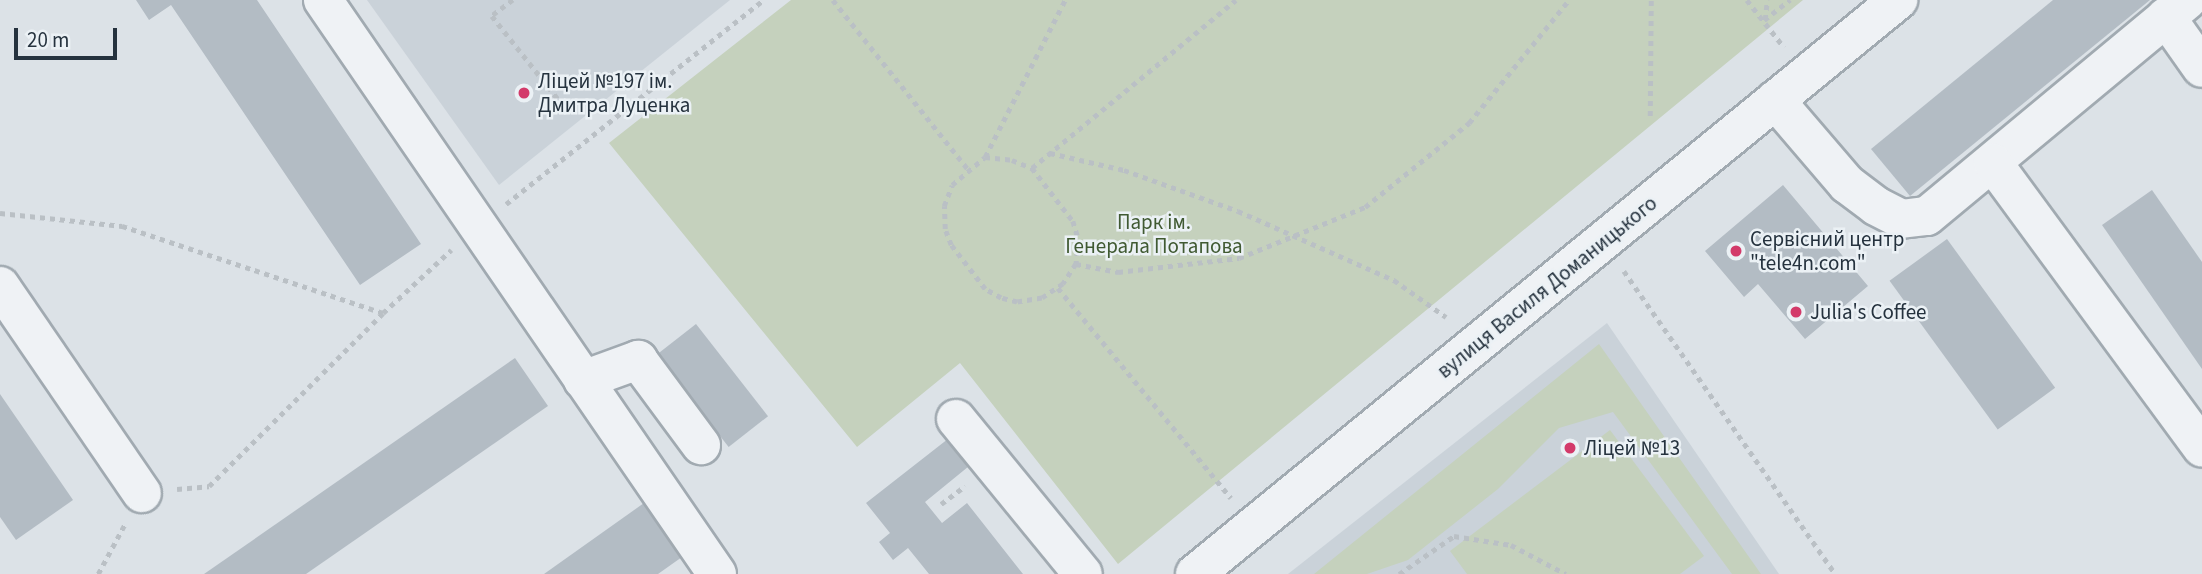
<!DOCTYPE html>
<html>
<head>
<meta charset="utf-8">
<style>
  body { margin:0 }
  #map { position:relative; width:2202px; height:574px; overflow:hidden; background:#dce2e7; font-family:"Source Sans 3",sans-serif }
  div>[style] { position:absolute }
  .built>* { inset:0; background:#cad2d9 }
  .green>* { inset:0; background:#c5d1bd }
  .building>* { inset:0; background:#b3bcc4; transform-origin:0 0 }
  .path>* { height:4.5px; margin-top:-2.25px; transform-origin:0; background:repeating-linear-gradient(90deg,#bac0c5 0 5px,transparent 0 10px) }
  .roads { filter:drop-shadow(2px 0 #a1aab1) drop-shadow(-2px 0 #a1aab1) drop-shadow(0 2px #a1aab1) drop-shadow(0 -2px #a1aab1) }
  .minor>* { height:38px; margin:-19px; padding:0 19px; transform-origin:19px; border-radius:19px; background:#eff2f5 }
  .dots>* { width:19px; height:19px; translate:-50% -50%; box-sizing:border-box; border:4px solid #ebf1f5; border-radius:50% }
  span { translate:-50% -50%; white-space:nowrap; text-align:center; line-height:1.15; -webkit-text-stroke:5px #ebf1f5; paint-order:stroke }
  .poi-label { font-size:21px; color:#25323e }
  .left { translate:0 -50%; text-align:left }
  .park-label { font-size:21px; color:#405a32 }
  .street-label { font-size:21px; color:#25323e }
  .scale { position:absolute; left:14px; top:28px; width:103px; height:32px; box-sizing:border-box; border:4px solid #25323e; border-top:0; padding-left:9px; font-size:21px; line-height:24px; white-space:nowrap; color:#25323e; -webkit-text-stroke:5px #ebf1f5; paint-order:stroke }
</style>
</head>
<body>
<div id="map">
  <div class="built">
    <i style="clip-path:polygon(367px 0,730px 0,499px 185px)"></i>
    <i style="clip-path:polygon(1607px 323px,1779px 574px,1288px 574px)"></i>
  </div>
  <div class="green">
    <i style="clip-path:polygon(791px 0,1803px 0,1118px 564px,960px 363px,857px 447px,609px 143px)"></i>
    <i style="clip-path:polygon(1599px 344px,1761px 574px,1732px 574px,1613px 412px,1559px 428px,1498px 489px,1408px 560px,1367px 574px,1314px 574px)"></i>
    <i style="clip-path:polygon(1610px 430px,1704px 556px,1680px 574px,1467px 574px,1450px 551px)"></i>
  </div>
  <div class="building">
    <i style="clip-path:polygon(136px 0,257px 0,421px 244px,360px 285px,171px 5px,149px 20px)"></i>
    <i style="clip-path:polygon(2053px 0,2150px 0,1910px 196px,1871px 149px)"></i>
    <i style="clip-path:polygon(1783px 185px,1868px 286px,1805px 339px,1758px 284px,1744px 297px,1705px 251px)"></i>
    <i style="clip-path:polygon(2152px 190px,2202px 262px,2202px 369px,2102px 225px)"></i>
    <i style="left:1947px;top:239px;width:184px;height:71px;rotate:54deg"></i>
    <i style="left:696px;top:324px;width:117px;height:50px;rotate:52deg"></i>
    <i style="clip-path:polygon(515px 358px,548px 406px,306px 574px,204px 574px)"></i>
    <i style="clip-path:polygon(0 394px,73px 500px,16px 540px,0 517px)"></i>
    <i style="clip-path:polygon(953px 435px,974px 462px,925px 502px,942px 523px,967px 503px,1023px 574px,929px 574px,908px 548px,893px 560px,879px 542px,890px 533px,866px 503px)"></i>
    <i style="clip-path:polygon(644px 503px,682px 557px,658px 574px,544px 574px)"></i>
  </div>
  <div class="path">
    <i style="left:513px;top:0;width:26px;rotate:143deg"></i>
    <i style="left:492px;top:16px;width:106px;rotate:51.5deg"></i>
    <i style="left:833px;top:0;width:216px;rotate:51.4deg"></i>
    <i style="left:1747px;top:0;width:60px;rotate:51.8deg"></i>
    <i style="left:1764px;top:20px;width:33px;rotate:-38deg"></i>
    <i style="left:1765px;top:20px;width:20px;rotate:-84deg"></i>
    <i style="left:1650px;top:116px;width:116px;rotate:-89.5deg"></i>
    <i style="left:1050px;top:153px;width:76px;rotate:12.9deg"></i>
    <i style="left:1124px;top:170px;width:121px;rotate:19.8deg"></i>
    <i style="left:1238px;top:211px;width:171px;rotate:23.9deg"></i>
    <i style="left:1394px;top:280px;width:64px;rotate:35.4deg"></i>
    <i style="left:985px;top:157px;width:27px;rotate:6deg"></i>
    <i style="left:1012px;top:160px;width:22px;rotate:22deg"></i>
    <i style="left:1032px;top:168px;width:67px;rotate:52.3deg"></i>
    <i style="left:1073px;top:221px;width:21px;rotate:73deg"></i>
    <i style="left:1079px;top:241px;width:23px;rotate:97deg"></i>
    <i style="left:1076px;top:264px;width:24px;rotate:123deg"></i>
    <i style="left:1063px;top:284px;width:25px;rotate:146deg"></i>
    <i style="left:1042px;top:298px;width:25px;rotate:171deg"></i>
    <i style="left:1017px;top:302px;width:16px;rotate:-166deg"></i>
    <i style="left:1001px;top:298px;width:18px;rotate:-151deg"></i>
    <i style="left:985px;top:289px;width:56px;rotate:-127.7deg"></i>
    <i style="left:951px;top:245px;width:17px;rotate:-111deg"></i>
    <i style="left:945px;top:229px;width:23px;rotate:-92deg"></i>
    <i style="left:944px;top:206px;width:22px;rotate:-69deg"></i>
    <i style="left:952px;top:185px;width:43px;rotate:-40.3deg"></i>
    <i style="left:985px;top:157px;width:176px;rotate:-63deg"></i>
    <i style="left:1032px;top:168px;width:264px;rotate:-39.5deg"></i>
    <i style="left:506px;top:204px;width:328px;rotate:-38.4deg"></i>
    <i style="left:0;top:213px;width:123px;rotate:6.1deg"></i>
    <i style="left:122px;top:226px;width:275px;rotate:18.4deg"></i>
    <i style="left:383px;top:313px;width:93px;rotate:-42.8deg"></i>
    <i style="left:1076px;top:264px;width:43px;rotate:10.8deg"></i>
    <i style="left:1118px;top:272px;width:122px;rotate:-6.6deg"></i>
    <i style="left:1239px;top:258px;width:136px;rotate:-22deg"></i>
    <i style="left:1365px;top:207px;width:134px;rotate:-38.9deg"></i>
    <i style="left:1469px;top:123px;width:159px;rotate:-50.9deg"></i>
    <i style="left:1624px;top:271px;width:369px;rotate:55.1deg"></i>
    <i style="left:1058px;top:288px;width:272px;rotate:50.5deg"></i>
    <i style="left:177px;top:489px;width:32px;rotate:-5deg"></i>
    <i style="left:209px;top:486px;width:245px;rotate:-44.8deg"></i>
    <i style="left:941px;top:504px;width:30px;rotate:-37deg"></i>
    <i style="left:98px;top:574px;width:59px;rotate:-61.7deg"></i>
    <i style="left:1399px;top:574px;width:67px;rotate:-34.6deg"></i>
    <i style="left:1454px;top:536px;width:58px;rotate:9deg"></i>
    <i style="left:1511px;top:545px;width:62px;rotate:27.8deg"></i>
  </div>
  <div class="roads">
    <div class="minor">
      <i style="left:323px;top:0;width:696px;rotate:55.53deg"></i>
      <i style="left:2166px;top:17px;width:62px;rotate:54.8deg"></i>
      <i style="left:1775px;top:100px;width:111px;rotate:49.4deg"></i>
      <i style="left:1847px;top:184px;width:36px;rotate:37deg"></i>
      <i style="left:1876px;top:206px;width:28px;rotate:27deg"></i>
      <i style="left:1901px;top:219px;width:26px;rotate:-7deg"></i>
      <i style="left:1927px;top:216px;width:338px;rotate:-39.7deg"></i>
      <i style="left:1993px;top:163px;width:353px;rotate:53.7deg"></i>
      <i style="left:0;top:286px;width:251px;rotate:55.6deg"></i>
      <i style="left:583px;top:380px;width:59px;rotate:-20deg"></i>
      <i style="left:638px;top:360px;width:106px;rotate:53.5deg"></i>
      <i style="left:956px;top:419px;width:200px;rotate:50.7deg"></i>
      <i style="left:1195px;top:574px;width:908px;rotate:-39.23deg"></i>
    </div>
  </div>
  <div class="dots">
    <i style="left:524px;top:93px;background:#d33a6a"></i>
    <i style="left:1736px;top:251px;background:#d33a6a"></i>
    <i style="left:1796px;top:312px;background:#d33a6a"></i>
    <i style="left:1570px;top:448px;background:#d33a6a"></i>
  </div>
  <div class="poi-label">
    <span class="left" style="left:538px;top:93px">Ліцей №197 ім.<br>Дмитра Луценка</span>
    <span class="left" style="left:1750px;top:251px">Сервісний центр<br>"tele4n.com"</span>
    <span class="left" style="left:1810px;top:312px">Julia's Coffee</span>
    <span class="left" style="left:1584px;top:448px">Ліцей №13</span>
  </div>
  <div class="park-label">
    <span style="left:1154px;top:234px">Парк ім.<br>Генерала Потапова</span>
  </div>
  <div class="street-label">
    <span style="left:1547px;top:287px;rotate:-39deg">вулиця Василя Доманицького</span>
  </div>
  <div class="scale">20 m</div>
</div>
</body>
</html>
